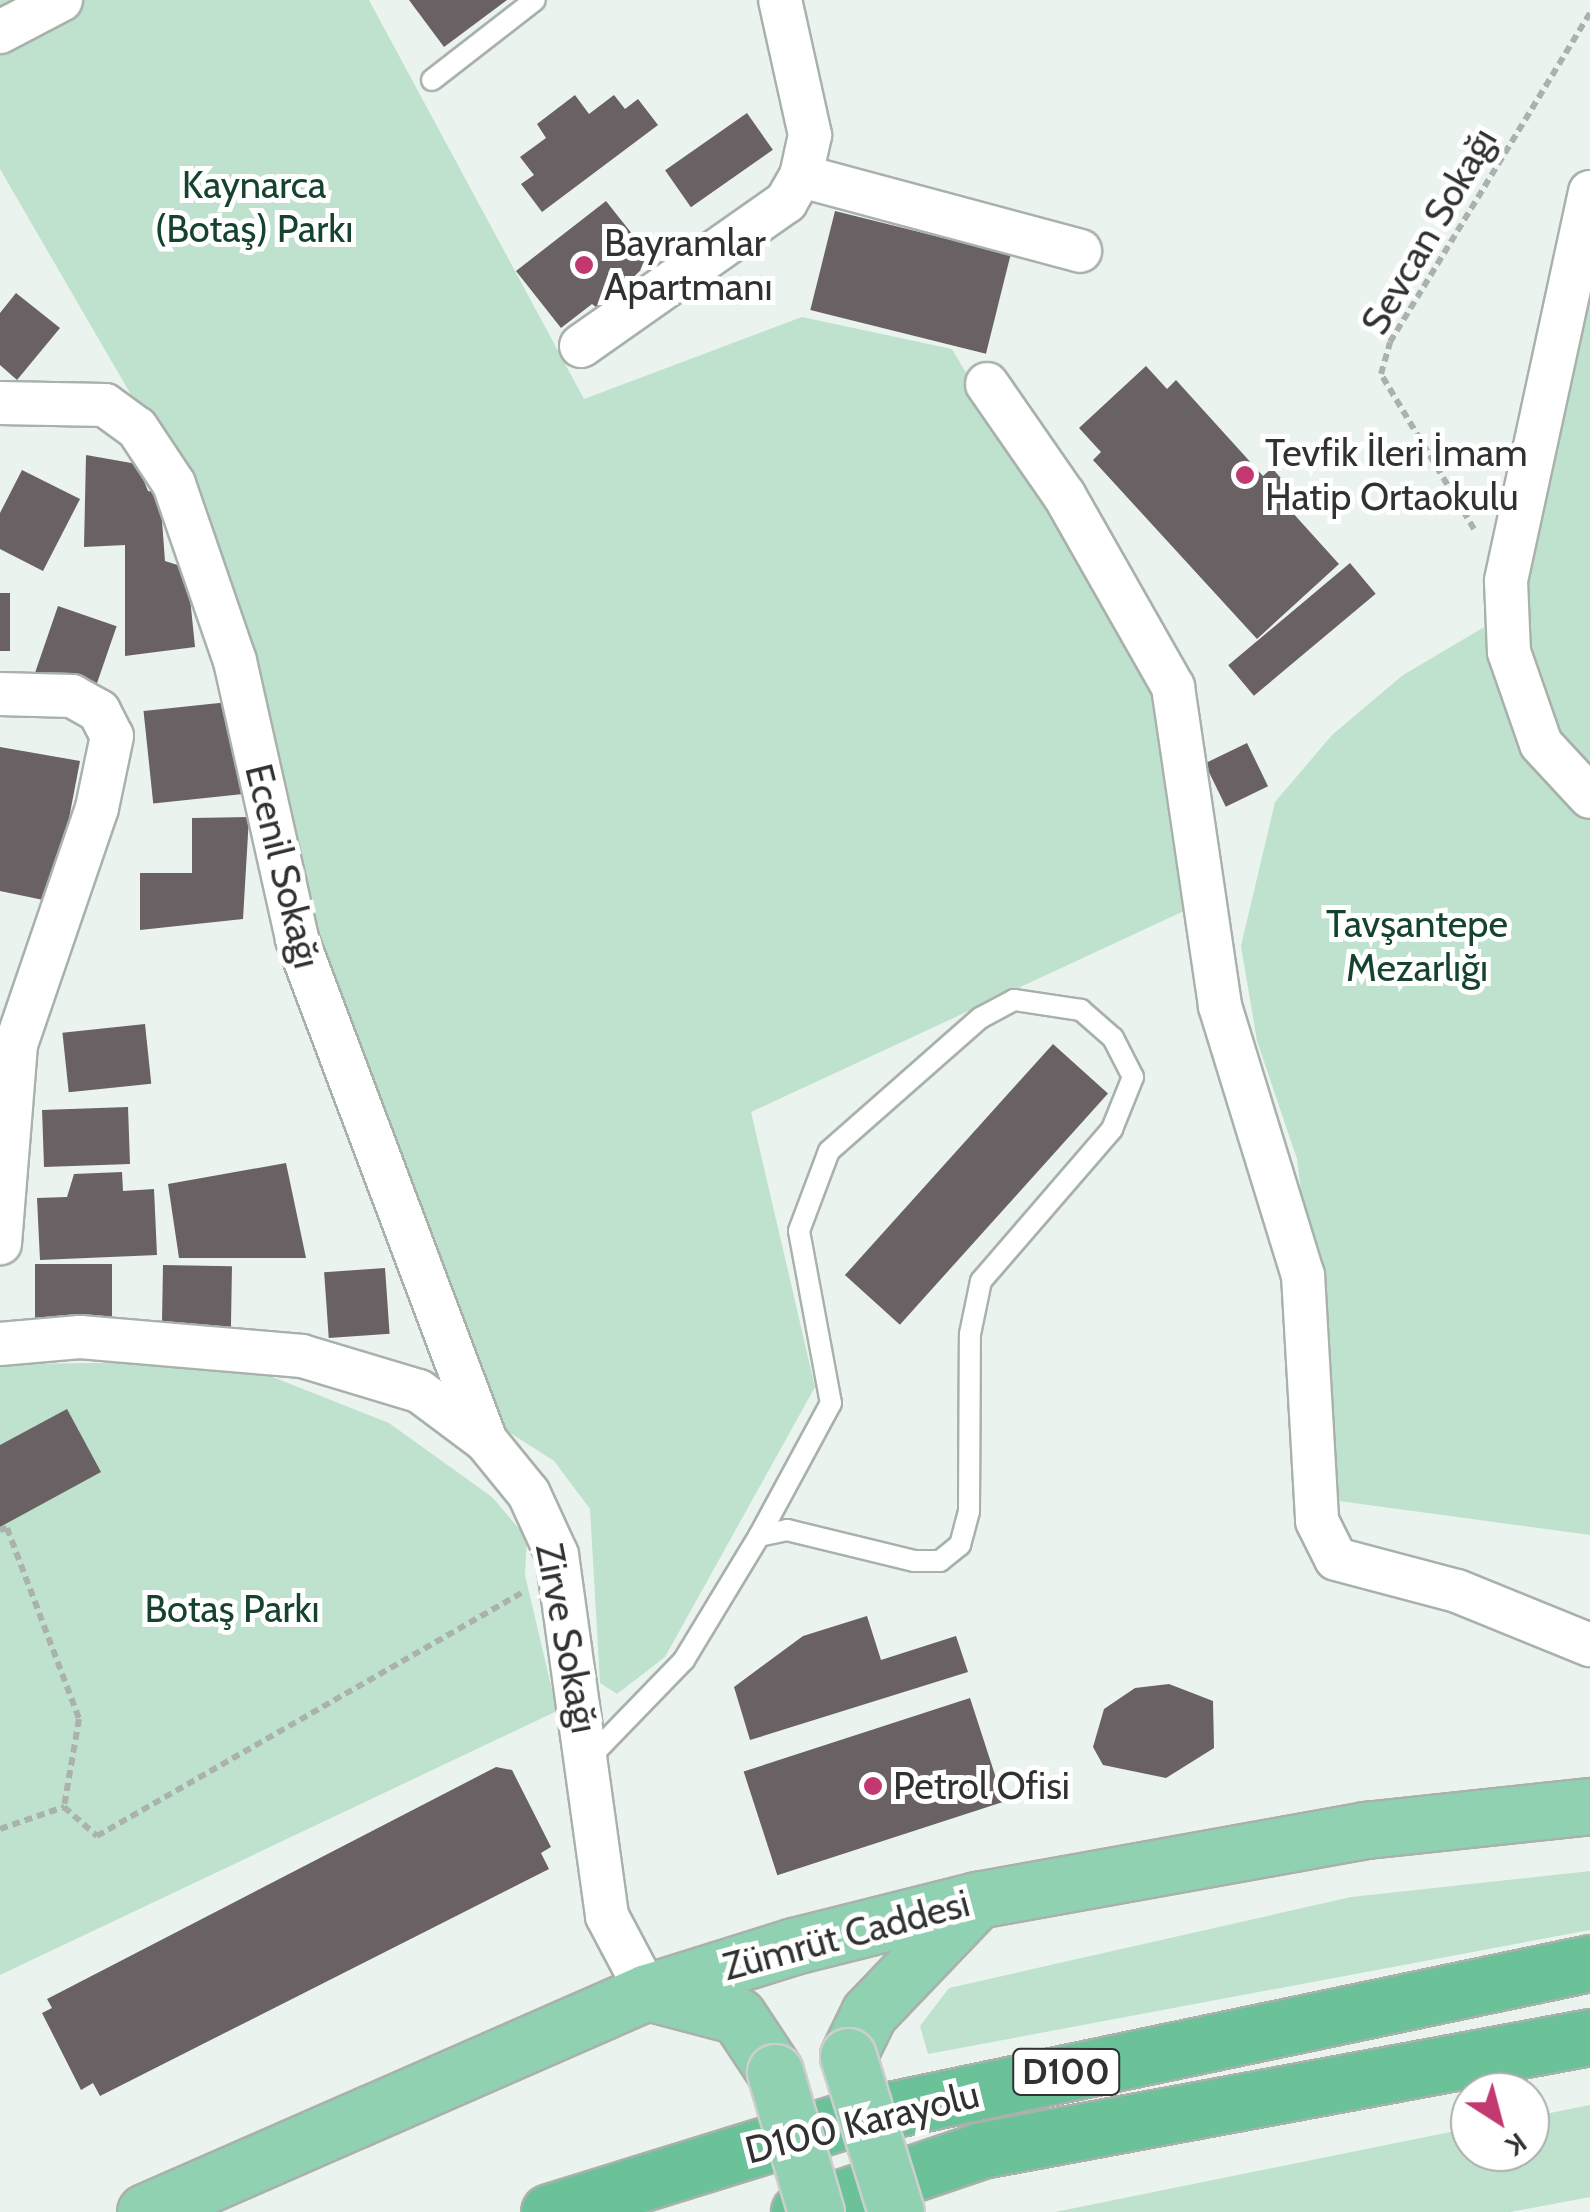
<!DOCTYPE html>
<html>
<head>
<meta charset="utf-8">
<style>
  body { margin:0 }
  #map { position:relative; width:1590px; height:2212px; overflow:hidden; background:#ebf3ee; font-family:Cabin,sans-serif }
  div>[style] { position:absolute }
  .green>* { inset:0; background:#bfe2ce }
  .building>* { inset:0; background:#696163; transform-origin:0 0 }
  .path>* { height:6px; margin-top:-3px; transform-origin:0; background:repeating-linear-gradient(90deg,#abb2ae 0 8px,transparent 0 13px) }
  .roads { filter:drop-shadow(2px 0 #a9b1ac) drop-shadow(-2px 0 #a9b1ac) drop-shadow(0 2px #a9b1ac) drop-shadow(0 -2px #a9b1ac) }
  .service>* { height:20px; margin:-10px; padding:0 10px; transform-origin:10px; border-radius:10px; background:#fff }
  .minor>* { height:42px; margin:-21px; padding:0 21px; transform-origin:21px; border-radius:21px; background:#fff }
  .primary>* { height:55px; margin:-27.5px; padding:0 27.5px; transform-origin:27.5px; border-radius:27.5px; background:#90d1b2 }
  .trunk>* { height:55px; margin:-27.5px; padding:0 27.5px; transform-origin:27.5px; border-radius:27.5px; background:#6bc298 }
  .bridges { filter:drop-shadow(2px 0 #cdcecd) drop-shadow(-2px 0 #cdcecd) drop-shadow(0 2px #cdcecd) drop-shadow(0 -2px #cdcecd) }
  .primary-bridge>* { height:55px; margin:-27.5px; padding:0 27.5px; transform-origin:27.5px; border-radius:27.5px; background:#90d1b2 }
  .dots>* { width:28px; height:28px; translate:-50% -50%; box-sizing:border-box; border:5px solid #fff; border-radius:50% }
  span { translate:-50% -50%; white-space:nowrap; text-align:center; line-height:1.15; -webkit-text-stroke:10px #fff; paint-order:stroke }
  .shield-label span { padding:2px 8px; background:#fff; border:2px solid; border-radius:8px; -webkit-text-stroke-width:0 }
  .shield-label { font-size:35px; color:#2f3230; font-weight:700 }
  .park-label { font-size:38px; color:#15432d }
  .street-label { font-size:38px; color:#2f3230 }
  .poi-label { font-size:38px; color:#2f3230 }
  .left { translate:0 -50%; text-align:left }
  .north { position:absolute; left:1450px; top:2072px; width:100px; height:100px; box-sizing:border-box; background:#fff; border:2px solid #acadac; border-radius:50%; rotate:144deg; font-size:28px; font-weight:700; line-height:40px; text-align:center; color:#2f3230 }
  .north::after { content:''; display:block; margin:auto; width:35px; height:45px; background:#c23871; clip-path:polygon(50% 0,100% 100%,50% 72%,0 100%) }
</style>
</head>
<body>
<div id="map">
  <div class="green">
    <i style="clip-path:polygon(0 0,369px 0,584px 399px,802px 317px,952px 349px,1156px 694px,1184px 911px,751px 1112px,815px 1387px,665px 1657px,617px 1694px,600px 1683px,590px 1509px,554px 1461px,493px 1422px,352px 1054px,287px 826px,261px 670px,207px 526px,0 169px)"></i>
    <i style="clip-path:polygon(1590px 265px,1590px 1535px,1339px 1501px,1297px 1159px,1257px 1041px,1241px 946px,1275px 802px,1332px 735px,1403px 675px,1525px 603px)"></i>
    <i style="clip-path:polygon(194px 1362px,255px 1370px,389px 1423px,492px 1497px,527px 1538px,525px 1575px,557px 1711px,0 1975px,0 1364px)"></i>
    <i style="clip-path:polygon(1590px 1871px,1590px 1930px,928px 2054px,920px 2026px,949px 1988px,1351px 1897px)"></i>
    <i style="clip-path:polygon(1590px 2105px,1590px 2197px,1510px 2212px,1055px 2212px,1470px 2128px,1470px 2152px,1530px 2152px,1530px 2117px)"></i>
  </div>
  <div class="building">
    <i style="clip-path:polygon(409px 0,507px 0,444px 47px)"></i>
    <i style="clip-path:polygon(575px 95px,589px 114px,614px 95px,625px 109px,638px 99px,658px 125px,542px 212px,521px 184px,534px 175px,520px 157px,546px 138px,537px 124px)"></i>
    <i style="left:747px;top:113px;width:45px;height:100px;rotate:55deg"></i>
    <i style="clip-path:polygon(606px 201px,652px 259px,600px 310px,592px 304px,561px 328px,516px 271px)"></i>
    <i style="left:835px;top:211px;width:181px;height:102px;rotate:14deg"></i>
    <i style="clip-path:polygon(16px 293px,60px 328px,17px 380px,0 365px,0 313px)"></i>
    <i style="clip-path:polygon(1146px 366px,1167px 389px,1176px 380px,1263px 476px,1272px 468px,1293px 492px,1282px 501px,1339px 564px,1257px 639px,1093px 460px,1101px 452px,1079px 428px)"></i>
    <i style="clip-path:polygon(86px 455px,137px 464px,148px 491px,160px 493px,165px 561px,187px 568px,195px 647px,125px 656px,125px 545px,84px 547px)"></i>
    <i style="clip-path:polygon(22px 470px,80px 499px,43px 571px,0 549px,0 513px)"></i>
    <i style="left:1350px;top:563px;width:40px;height:159px;rotate:50deg"></i>
    <i style="left:0;top:593px;width:10px;height:58px"></i>
    <i style="left:58px;top:606px;width:62px;height:71px;rotate:19deg"></i>
    <i style="left:238px;top:701px;width:93px;height:95px;rotate:84deg"></i>
    <i style="left:1247px;top:743px;width:48px;height:47px;rotate:64deg"></i>
    <i style="clip-path:polygon(0 747px,80px 761px,53px 902px,0 891px)"></i>
    <i style="clip-path:polygon(249px 817px,243px 919px,140px 930px,140px 873px,192px 873px,192px 818px)"></i>
    <i style="left:145px;top:1024px;width:60px;height:83px;rotate:84deg"></i>
    <i style="left:1053px;top:1044px;width:74px;height:311px;rotate:42deg"></i>
    <i style="left:128px;top:1107px;width:57px;height:86px;rotate:88deg"></i>
    <i style="clip-path:polygon(286px 1163px,306px 1258px,179px 1258px,168px 1184px)"></i>
    <i style="clip-path:polygon(122px 1172px,123px 1191px,154px 1189px,157px 1255px,40px 1260px,37px 1198px,67px 1197px,74px 1174px)"></i>
    <i style="left:35px;top:1264px;width:77px;height:56px"></i>
    <i style="left:163px;top:1265px;width:69px;height:61px;rotate:1deg"></i>
    <i style="left:385px;top:1268px;width:66px;height:61px;rotate:86deg"></i>
    <i style="clip-path:polygon(67px 1409px,101px 1472px,0 1527px,0 1445px)"></i>
    <i style="clip-path:polygon(867px 1616px,881px 1660px,956px 1636px,968px 1672px,750px 1740px,734px 1687px,803px 1636px)"></i>
    <i style="clip-path:polygon(1169px 1684px,1213px 1701px,1214px 1748px,1166px 1778px,1103px 1765px,1093px 1747px,1104px 1709px,1135px 1688px)"></i>
    <i style="left:970px;top:1698px;width:109px;height:238px;rotate:72deg"></i>
    <i style="clip-path:polygon(496px 1767px,512px 1770px,551px 1847px,541px 1853px,549px 1869px,100px 2096px,93px 2083px,81px 2090px,42px 2013px,52px 2008px,47px 1999px)"></i>
  </div>
  <div class="path">
    <i style="left:1474px;top:529px;width:181px;rotate:-121deg"></i>
    <i style="left:1381px;top:374px;width:33px;rotate:-74deg"></i>
    <i style="left:1390px;top:342px;width:385px;rotate:-58.7deg"></i>
    <i style="left:0;top:1530px;width:7px;rotate:-16deg"></i>
    <i style="left:7px;top:1528px;width:204px;rotate:69.3deg"></i>
    <i style="left:79px;top:1719px;width:89px;rotate:99.7deg"></i>
    <i style="left:64px;top:1807px;width:44px;rotate:41.3deg"></i>
    <i style="left:97px;top:1836px;width:490px;rotate:-29.8deg"></i>
    <i style="left:0;top:1829px;width:68px;rotate:-19deg"></i>
  </div>
  <div class="roads">
    <div class="service">
      <i style="left:432px;top:80px;width:130px;rotate:-37.8deg"></i>
      <i style="left:591px;top:1756px;width:134px;rotate:-45.9deg"></i>
      <i style="left:684px;top:1660px;width:145px;rotate:-58.8deg"></i>
      <i style="left:759px;top:1536px;width:29px;rotate:-12deg"></i>
      <i style="left:787px;top:1530px;width:131px;rotate:13.7deg"></i>
      <i style="left:914px;top:1561px;width:26px"></i>
      <i style="left:940px;top:1561px;width:26px;rotate:-39deg"></i>
      <i style="left:960px;top:1545px;width:35px;rotate:-75deg"></i>
      <i style="left:969px;top:1511px;width:177px;rotate:-89.7deg"></i>
      <i style="left:970px;top:1334px;width:54px;rotate:-78.3deg"></i>
      <i style="left:981px;top:1281px;width:201px;rotate:-49.2deg"></i>
      <i style="left:1112px;top:1129px;width:56px;rotate:-68deg"></i>
      <i style="left:1133px;top:1077px;width:44px;rotate:-117.1deg"></i>
      <i style="left:1113px;top:1038px;width:43px;rotate:-138.8deg"></i>
      <i style="left:1081px;top:1010px;width:68px;rotate:-171.5deg"></i>
      <i style="left:1014px;top:1000px;width:38px;rotate:152deg"></i>
      <i style="left:980px;top:1018px;width:201px;rotate:138.6deg"></i>
      <i style="left:829px;top:1151px;width:85px;rotate:110.6deg"></i>
      <i style="left:799px;top:1231px;width:175px;rotate:79.5deg"></i>
      <i style="left:831px;top:1403px;width:151px;rotate:118.4deg"></i>
    </div>
    <div class="minor">
      <i style="left:0;top:32px;width:69px;rotate:-27.7deg"></i>
      <i style="left:801px;top:176px;width:289px;rotate:15deg"></i>
      <i style="left:1590px;top:192px;width:398px;rotate:102.2deg"></i>
      <i style="left:1506px;top:581px;width:71px;rotate:87.6deg"></i>
      <i style="left:1509px;top:652px;width:97px;rotate:70.8deg"></i>
      <i style="left:1541px;top:744px;width:72px;rotate:47.2deg"></i>
      <i style="left:581px;top:346px;width:251px;rotate:-35.1deg"></i>
      <i style="left:786px;top:202px;width:30px;rotate:-60deg"></i>
      <i style="left:801px;top:176px;width:42px;rotate:-77.6deg"></i>
      <i style="left:810px;top:135px;width:138px;rotate:-102.5deg"></i>
      <i style="left:987px;top:384px;width:135px;rotate:55.3deg"></i>
      <i style="left:1064px;top:495px;width:221px;rotate:60.4deg"></i>
      <i style="left:1173px;top:687px;width:322px;rotate:81.6deg"></i>
      <i style="left:1220px;top:1006px;width:282px;rotate:72.9deg"></i>
      <i style="left:1303px;top:1275px;width:246px;rotate:86.7deg"></i>
      <i style="left:1317px;top:1521px;width:42px;rotate:63.4deg"></i>
      <i style="left:1336px;top:1559px;width:125px;rotate:14.8deg"></i>
      <i style="left:1457px;top:1591px;width:144px;rotate:22.1deg"></i>
      <i style="left:0;top:403px;width:105px;rotate:1.1deg"></i>
      <i style="left:105px;top:405px;width:39px;rotate:36deg"></i>
      <i style="left:137px;top:428px;width:67px;rotate:56.5deg"></i>
      <i style="left:174px;top:484px;width:187px;rotate:71deg"></i>
      <i style="left:235px;top:661px;width:285px;rotate:77.4deg"></i>
      <i style="left:297px;top:939px;width:536px;rotate:69.37deg"></i>
      <i style="left:0;top:694px;width:72px;rotate:1.6deg"></i>
      <i style="left:72px;top:696px;width:31px;rotate:29deg"></i>
      <i style="left:99px;top:711px;width:28px;rotate:63deg"></i>
      <i style="left:112px;top:736px;width:74px;rotate:101.8deg"></i>
      <i style="left:97px;top:808px;width:250px;rotate:108.9deg"></i>
      <i style="left:16px;top:1045px;width:199px;rotate:94.6deg"></i>
      <i style="left:0;top:1344px;width:80px;rotate:-5deg"></i>
      <i style="left:80px;top:1337px;width:223px;rotate:4.9deg"></i>
      <i style="left:302px;top:1356px;width:122px;rotate:16.7deg"></i>
      <i style="left:419px;top:1391px;width:84px;rotate:36.7deg"></i>
      <i style="left:486px;top:1441px;width:68px;rotate:50.9deg"></i>
      <i style="left:529px;top:1494px;width:67px;rotate:65.3deg"></i>
      <i style="left:557px;top:1555px;width:364px;rotate:82.1deg"></i>
      <i style="left:607px;top:1916px;width:86px;rotate:62.2deg"></i>
    </div>
    <div class="primary">
      <i style="left:647px;top:1992px;width:94px;rotate:14.8deg"></i>
      <i style="left:738px;top:2016px;width:67px;rotate:56.5deg"></i>
      <i style="left:848px;top:2056px;width:48px;rotate:-64deg"></i>
      <i style="left:869px;top:2013px;width:153px;rotate:-46.3deg"></i>
      <i style="left:145px;top:2212px;width:548px;rotate:-23.67deg"></i>
      <i style="left:647px;top:1992px;width:154px;rotate:-17.4deg"></i>
      <i style="left:794px;top:1946px;width:189px;rotate:-14.1deg"></i>
      <i style="left:977px;top:1900px;width:395px;rotate:-10.2deg"></i>
      <i style="left:1366px;top:1830px;width:225px;rotate:-6.1deg"></i>
    </div>
    <div class="trunk">
      <i style="left:549px;top:2212px;width:317px;rotate:-17.2deg"></i>
      <i style="left:852px;top:2118px;width:754px;rotate:-11.86deg"></i>
      <i style="left:799px;top:2212px;width:193px;rotate:-18.7deg"></i>
      <i style="left:982px;top:2150px;width:618px;rotate:-10.53deg"></i>
    </div>
  </div>
  <div class="bridges">
    <div class="primary-bridge">
      <i style="left:848px;top:2056px;width:163px;rotate:72.9deg"></i>
      <i style="left:775px;top:2072px;width:146px;rotate:73.7deg"></i>
    </div>
  </div>
  <div class="dots">
    <i style="left:584px;top:265px;background:#c23871"></i>
    <i style="left:1245px;top:475px;background:#c23871"></i>
    <i style="left:873px;top:1786px;background:#c23871"></i>
  </div>
  <div class="shield-label">
    <span style="left:1066px;top:2072px">D100</span>
  </div>
  <div class="park-label">
    <span style="left:254px;top:207px">Kaynarca<br>(Botaş) Parkı</span>
    <span style="left:1417px;top:946px">Tavşantepe<br>Mezarlığı</span>
    <span style="left:232px;top:1609px">Botaş Parkı</span>
  </div>
  <div class="street-label">
    <span style="left:1429px;top:231px;rotate:-60deg">Sevcan Sokağı</span>
    <span style="left:283px;top:866px;rotate:76deg">Ecenil Sokağı</span>
    <span style="left:567px;top:1638px;rotate:79deg">Zirve Sokağı</span>
    <span style="left:846px;top:1935px;rotate:-15deg">Zümrüt Caddesi</span>
    <span style="left:862px;top:2122px;rotate:-14deg">D100 Karayolu</span>
  </div>
  <div class="poi-label">
    <span class="left" style="left:604px;top:265px">Bayramlar<br>Apartmanı</span>
    <span class="left" style="left:1265px;top:475px">Tevfik İleri İmam<br>Hatip Ortaokulu</span>
    <span class="left" style="left:893px;top:1786px">Petrol Ofisi</span>
  </div>
  <div class="north">K</div>
</div>
</body>
</html>
